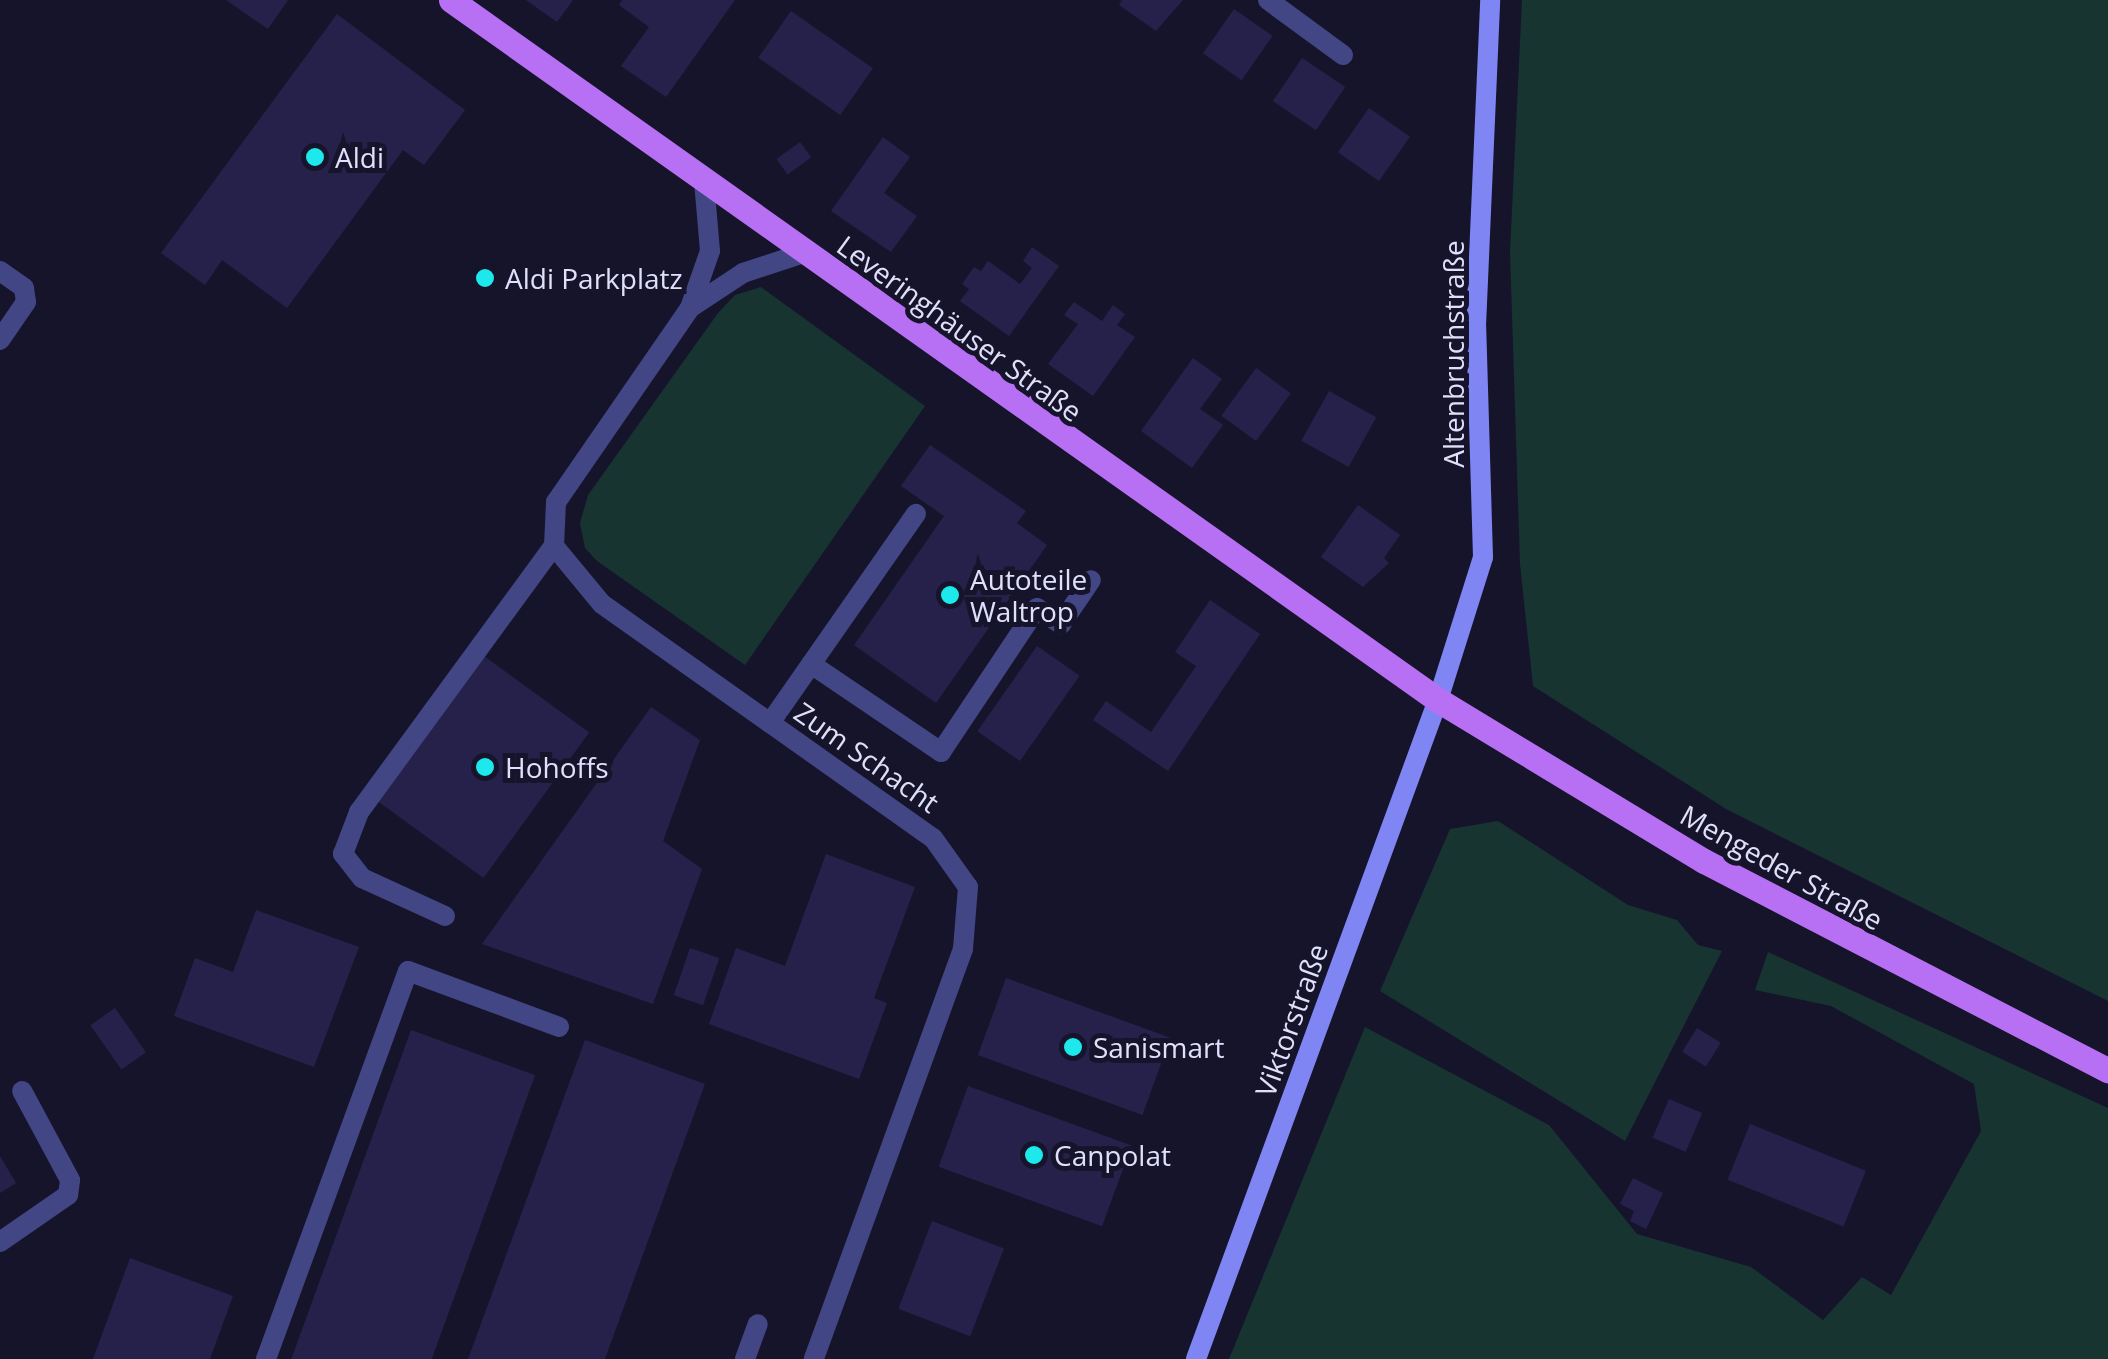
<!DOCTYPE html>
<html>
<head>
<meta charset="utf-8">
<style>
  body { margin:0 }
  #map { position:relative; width:2108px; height:1359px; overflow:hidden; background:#16142b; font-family:"Open Sans",sans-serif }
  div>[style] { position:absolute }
  .green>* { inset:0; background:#173431 }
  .building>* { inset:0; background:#26214a; transform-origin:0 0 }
  .lane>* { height:20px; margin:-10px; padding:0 10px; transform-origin:10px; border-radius:10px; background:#434685 }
  .street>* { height:20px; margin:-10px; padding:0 10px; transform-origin:10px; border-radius:10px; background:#434685 }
  .secondary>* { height:20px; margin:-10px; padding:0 10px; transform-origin:10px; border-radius:10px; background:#7f86f4 }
  .primary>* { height:25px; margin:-12.5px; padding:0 12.5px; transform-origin:12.5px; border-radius:12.5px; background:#b770f3 }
  .dots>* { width:28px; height:28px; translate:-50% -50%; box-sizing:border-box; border:5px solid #16142b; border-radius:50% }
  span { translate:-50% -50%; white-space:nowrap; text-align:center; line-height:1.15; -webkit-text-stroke:10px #16142b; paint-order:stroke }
  .poi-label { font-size:28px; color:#e1e0fc }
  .left { translate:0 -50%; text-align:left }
  .street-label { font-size:28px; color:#e1e0fc }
</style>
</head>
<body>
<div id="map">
  <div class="green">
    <i style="clip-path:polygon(1522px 0,2108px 0,2108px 1001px,1726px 809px,1533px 686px,1520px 564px,1510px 252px)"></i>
    <i style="clip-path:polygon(761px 287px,925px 406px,745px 665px,597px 561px,585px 548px,580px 523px,588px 495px,718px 313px,735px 295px)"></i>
    <i style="clip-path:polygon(1498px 821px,1628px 905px,1677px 920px,1698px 945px,1722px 951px,1625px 1141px,1380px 991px,1450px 829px)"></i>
    <i style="clip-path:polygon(1768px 952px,2108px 1108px,2108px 1359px,1229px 1359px,1365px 1027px,1549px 1125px,1637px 1234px,1751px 1267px,1823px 1320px,1862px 1277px,1891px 1295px,1981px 1131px,1974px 1084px,1831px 1006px,1755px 990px)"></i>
  </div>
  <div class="building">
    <i style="clip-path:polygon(226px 0,288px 0,268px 29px)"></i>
    <i style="clip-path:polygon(526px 0,573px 0,557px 22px)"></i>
    <i style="clip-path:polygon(622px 0,735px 0,666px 97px,621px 66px,649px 27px,619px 5px)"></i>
    <i style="clip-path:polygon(1122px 0,1183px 0,1156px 31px,1119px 5px)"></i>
    <i style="left:1234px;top:9px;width:47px;height:54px;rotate:35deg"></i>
    <i style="left:791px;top:11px;width:100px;height:57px;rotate:35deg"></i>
    <i style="clip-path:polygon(337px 14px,465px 110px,424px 165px,403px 150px,287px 308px,222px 260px,205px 285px,161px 253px)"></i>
    <i style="left:1302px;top:58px;width:52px;height:52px;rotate:34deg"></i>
    <i style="left:1369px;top:108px;width:50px;height:54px;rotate:35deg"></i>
    <i style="clip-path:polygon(883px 137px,910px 157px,884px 193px,917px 216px,891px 252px,831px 211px)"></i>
    <i style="left:800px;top:142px;width:19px;height:29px;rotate:54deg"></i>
    <i style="clip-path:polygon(1032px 247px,1059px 266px,1009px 336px,960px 301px,969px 289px,962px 284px,974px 267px,981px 271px,988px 261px,1020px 284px,1032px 268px,1023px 261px)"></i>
    <i style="clip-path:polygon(1074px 302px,1102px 321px,1113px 305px,1125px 314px,1117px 325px,1135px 337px,1093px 396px,1048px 364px,1078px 324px,1064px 315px)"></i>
    <i style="clip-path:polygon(1193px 358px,1222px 379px,1200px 409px,1223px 425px,1192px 468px,1141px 431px)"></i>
    <i style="left:1256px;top:368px;width:43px;height:59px;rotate:36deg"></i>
    <i style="left:1329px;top:391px;width:54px;height:57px;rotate:29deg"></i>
    <i style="clip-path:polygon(930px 445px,1026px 511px,1017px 523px,1047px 545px,936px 703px,854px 645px,944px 516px,901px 486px)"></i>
    <i style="clip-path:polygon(1358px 505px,1400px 535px,1384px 558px,1389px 563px,1363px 587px,1321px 557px)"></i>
    <i style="clip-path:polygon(1210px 600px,1260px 634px,1168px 771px,1093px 720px,1106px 701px,1151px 732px,1196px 666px,1175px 652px)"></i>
    <i style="left:1037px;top:646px;width:52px;height:104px;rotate:35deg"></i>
    <i style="left:484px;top:656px;width:130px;height:180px;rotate:36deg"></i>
    <i style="clip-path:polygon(651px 707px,700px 740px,663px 841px,702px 869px,653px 1004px,482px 944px)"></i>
    <i style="clip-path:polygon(826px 854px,915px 887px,874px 998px,887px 1003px,859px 1079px,709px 1024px,736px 948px,785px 966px)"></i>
    <i style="clip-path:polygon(256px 910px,359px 947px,314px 1067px,174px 1016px,195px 958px,233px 972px)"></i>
    <i style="left:690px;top:948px;width:31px;height:50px;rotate:19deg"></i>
    <i style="left:1006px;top:978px;width:175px;height:82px;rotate:20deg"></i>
    <i style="left:115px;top:1008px;width:54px;height:30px;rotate:55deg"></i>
    <i style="left:1697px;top:1028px;width:28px;height:28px;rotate:32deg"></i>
    <i style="left:411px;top:1030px;width:132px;height:350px;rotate:20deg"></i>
    <i style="clip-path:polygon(585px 1040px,705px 1084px,605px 1359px,468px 1359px)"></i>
    <i style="left:968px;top:1086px;width:174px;height:86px;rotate:20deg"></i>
    <i style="left:1669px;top:1099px;width:36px;height:42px;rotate:23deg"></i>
    <i style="left:1750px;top:1124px;width:125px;height:60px;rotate:22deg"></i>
    <i style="clip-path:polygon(0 1156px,16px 1183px,0 1193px)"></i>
    <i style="clip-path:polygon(1633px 1178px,1663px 1193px,1646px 1229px,1630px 1221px,1634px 1211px,1620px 1204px)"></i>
    <i style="left:932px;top:1221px;width:77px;height:94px;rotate:21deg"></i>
    <i style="clip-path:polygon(130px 1258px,233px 1296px,210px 1359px,93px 1359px)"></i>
  </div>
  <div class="lane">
    <i style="left:0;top:271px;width:29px;rotate:35deg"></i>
    <i style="left:24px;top:288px;width:14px;rotate:82deg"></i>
    <i style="left:26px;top:302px;width:46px;rotate:124.4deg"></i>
    <i style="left:811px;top:664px;width:157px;rotate:34.1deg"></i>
    <i style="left:941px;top:752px;width:173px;rotate:-56.3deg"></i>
    <i style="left:1037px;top:608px;width:29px;rotate:34deg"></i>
    <i style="left:1061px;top:624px;width:53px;rotate:-55.7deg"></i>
    <i style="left:770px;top:723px;width:255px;rotate:-55.1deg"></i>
    <i style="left:445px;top:916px;width:91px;rotate:-155.4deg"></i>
    <i style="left:362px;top:878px;width:31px;rotate:-128deg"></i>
    <i style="left:343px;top:854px;width:45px;rotate:-69.1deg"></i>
    <i style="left:359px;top:812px;width:330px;rotate:-53.8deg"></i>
    <i style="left:0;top:1242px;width:83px;rotate:-34.7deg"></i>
    <i style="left:68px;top:1195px;width:15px;rotate:-82deg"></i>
    <i style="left:70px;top:1180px;width:101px;rotate:-118.3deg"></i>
    <i style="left:266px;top:1359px;width:413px;rotate:-69.9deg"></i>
    <i style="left:408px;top:971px;width:161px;rotate:20.3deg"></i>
    <i style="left:745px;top:1359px;width:37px;rotate:-70deg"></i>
  </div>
  <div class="street">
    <i style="left:1268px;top:0;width:93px;rotate:36.3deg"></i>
    <i style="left:704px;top:181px;width:70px;rotate:85.1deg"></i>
    <i style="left:710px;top:251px;width:60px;rotate:109.3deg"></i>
    <i style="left:690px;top:308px;width:236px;rotate:124.6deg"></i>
    <i style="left:556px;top:502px;width:44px;rotate:92.6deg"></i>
    <i style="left:554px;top:546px;width:75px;rotate:50.4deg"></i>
    <i style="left:602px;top:604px;width:405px;rotate:35.3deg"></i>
    <i style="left:933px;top:838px;width:60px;rotate:54.5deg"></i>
    <i style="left:968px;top:887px;width:62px;rotate:94.6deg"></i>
    <i style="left:963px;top:949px;width:436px;rotate:110deg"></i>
    <i style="left:690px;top:308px;width:64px;rotate:-33.4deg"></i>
    <i style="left:743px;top:273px;width:64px;rotate:-18.2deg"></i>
  </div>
  <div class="secondary">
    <i style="left:1196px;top:1359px;width:702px;rotate:-69.84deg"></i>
    <i style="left:1438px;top:700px;width:150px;rotate:-72.5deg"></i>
    <i style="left:1483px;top:557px;width:231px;rotate:-91.7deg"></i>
    <i style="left:1476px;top:326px;width:326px;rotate:-87.5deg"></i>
  </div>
  <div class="primary">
    <i style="left:451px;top:0;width:1210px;rotate:35.35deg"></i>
    <i style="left:1438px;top:700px;width:311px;rotate:31.2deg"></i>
    <i style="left:1704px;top:861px;width:455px;rotate:27.4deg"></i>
  </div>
  <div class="dots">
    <i style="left:315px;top:157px;background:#1de8ec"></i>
    <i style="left:485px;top:278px;background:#1de8ec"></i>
    <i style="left:950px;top:595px;background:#1de8ec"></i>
    <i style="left:485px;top:767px;background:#1de8ec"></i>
    <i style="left:1073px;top:1047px;background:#1de8ec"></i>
    <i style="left:1034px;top:1155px;background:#1de8ec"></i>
  </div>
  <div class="poi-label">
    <span class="left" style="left:335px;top:157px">Aldi</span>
    <span class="left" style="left:505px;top:278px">Aldi Parkplatz</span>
    <span class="left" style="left:970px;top:595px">Autoteile<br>Waltrop</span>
    <span class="left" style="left:505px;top:767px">Hohoffs</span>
    <span class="left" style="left:1093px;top:1047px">Sanismart</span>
    <span class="left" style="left:1054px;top:1155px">Canpolat</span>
  </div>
  <div class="street-label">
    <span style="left:960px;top:328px;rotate:36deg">Leveringhäuser Straße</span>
    <span style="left:1453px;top:354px;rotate:-90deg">Altenbruchstraße</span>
    <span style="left:867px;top:757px;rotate:35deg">Zum Schacht</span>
    <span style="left:1782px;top:867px;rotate:29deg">Mengeder Straße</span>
    <span style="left:1291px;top:1020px;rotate:-70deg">Viktorstraße</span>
  </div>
</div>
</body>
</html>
